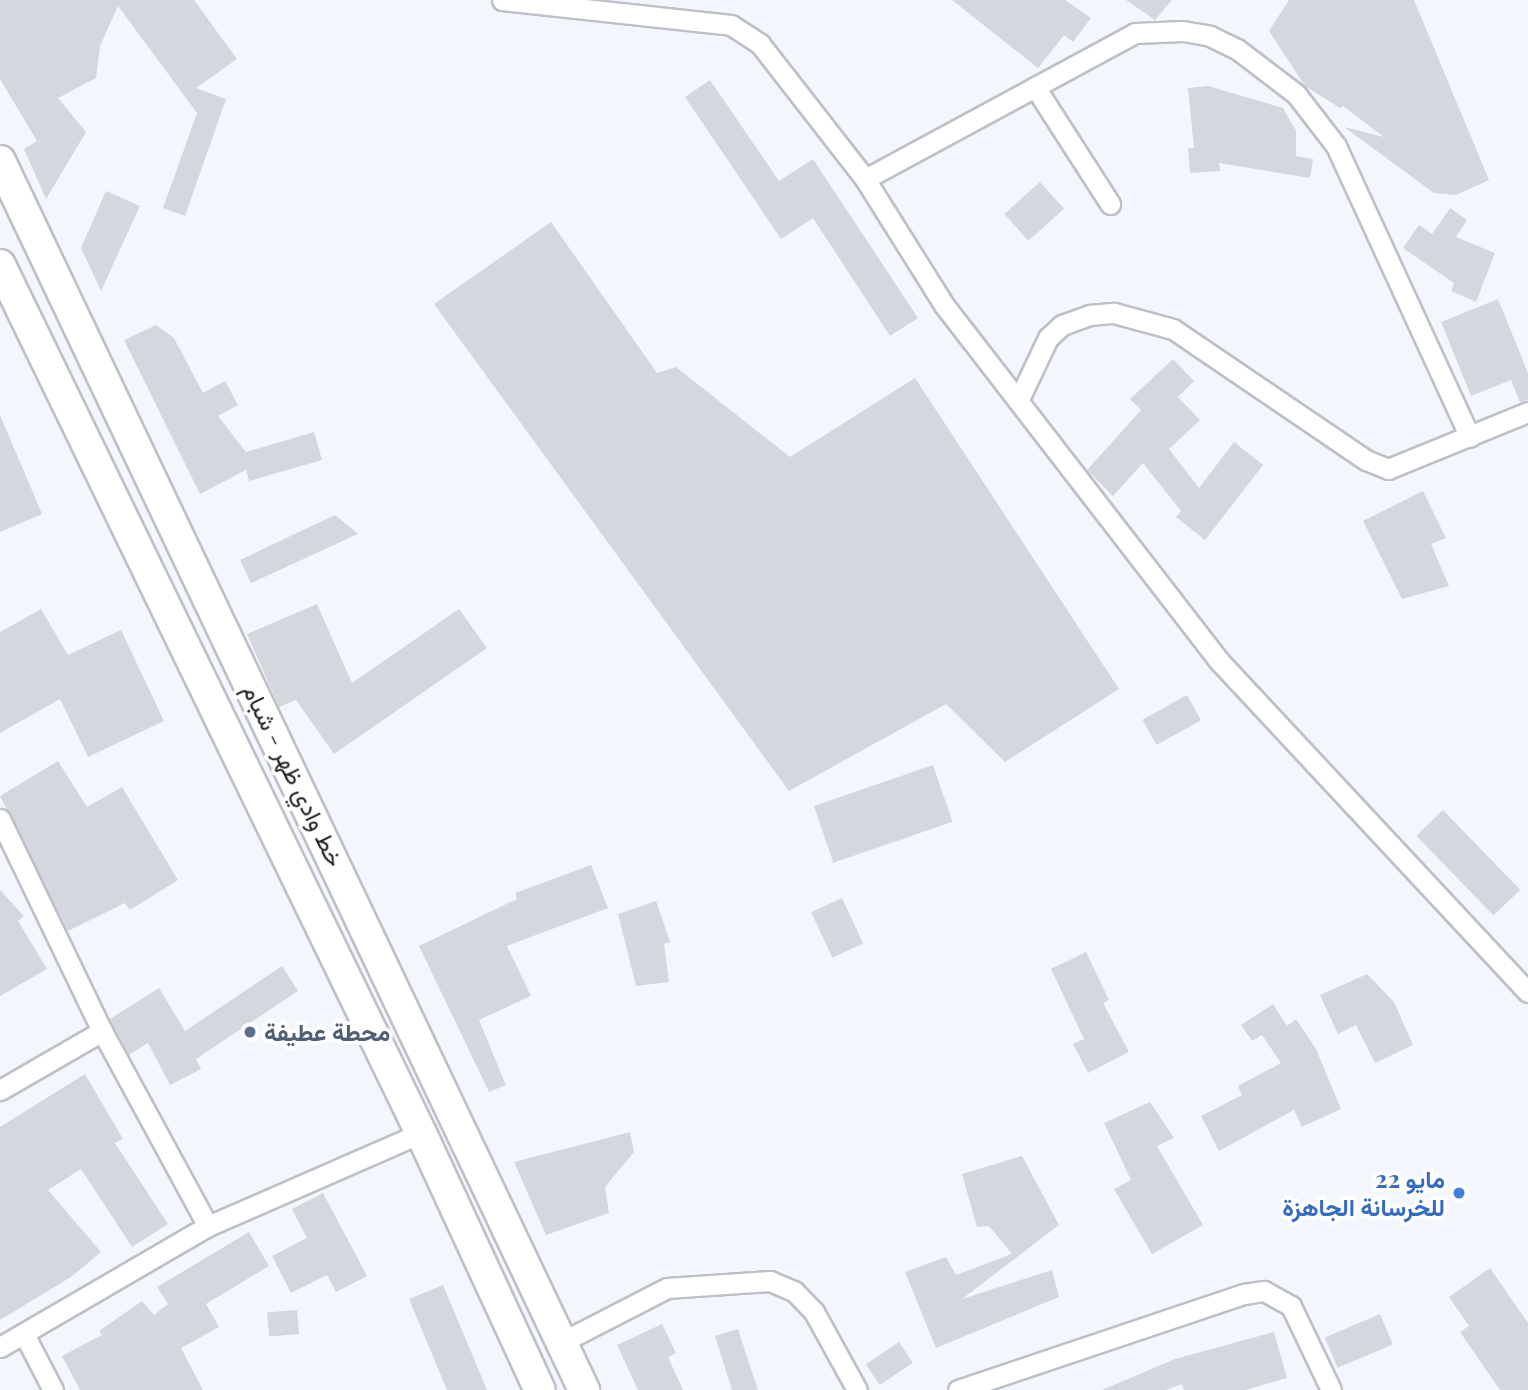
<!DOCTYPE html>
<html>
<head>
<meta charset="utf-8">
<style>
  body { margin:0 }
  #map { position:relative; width:1528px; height:1390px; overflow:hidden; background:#f3f7fd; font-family:"Playfair Display",Vazirmatn,serif }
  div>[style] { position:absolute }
  .building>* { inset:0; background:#d4d7dd; transform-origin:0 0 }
  .roads { filter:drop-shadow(2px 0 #bdc0c6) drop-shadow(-2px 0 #bdc0c6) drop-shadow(0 2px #bdc0c6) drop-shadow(0 -2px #bdc0c6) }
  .minor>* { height:19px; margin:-9.5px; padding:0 9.5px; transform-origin:9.5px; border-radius:9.5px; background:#fff }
  .primary>* { height:30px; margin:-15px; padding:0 15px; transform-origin:15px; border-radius:15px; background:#fff }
  .dots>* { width:19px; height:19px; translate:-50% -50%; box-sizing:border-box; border:4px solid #fff; border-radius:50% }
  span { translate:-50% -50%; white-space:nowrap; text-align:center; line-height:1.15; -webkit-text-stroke:7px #fff; paint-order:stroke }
  .street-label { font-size:24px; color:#202123 }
  .service-label { font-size:24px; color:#4e5e75; font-weight:700 }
  .left { translate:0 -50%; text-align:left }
  .shop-label { font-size:24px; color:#366cbe; font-weight:700 }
  .right { translate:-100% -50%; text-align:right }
</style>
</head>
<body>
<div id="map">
  <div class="building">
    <i style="clip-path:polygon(0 0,194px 0,237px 59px,196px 88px,226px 99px,185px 216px,163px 208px,197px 113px,118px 6px,100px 46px,96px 78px,58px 98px,86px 132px,46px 199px,24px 149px,37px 141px,0 79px)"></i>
    <i style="clip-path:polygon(952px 0,1065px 0,1091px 18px,1073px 42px,1064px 35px,1038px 68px)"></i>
    <i style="clip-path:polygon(1126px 0,1172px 0,1155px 20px)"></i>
    <i style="clip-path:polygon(1289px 0,1414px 0,1489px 180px,1456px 195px,1434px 193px,1344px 127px,1384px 137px,1343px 106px,1340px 108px,1305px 86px,1269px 31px)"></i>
    <i style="clip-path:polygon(710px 80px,779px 181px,813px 159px,918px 318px,890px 336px,813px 218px,781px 239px,685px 97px)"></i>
    <i style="clip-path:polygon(1208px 86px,1283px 108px,1296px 131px,1296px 156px,1313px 159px,1310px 178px,1219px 163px,1220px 171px,1190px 173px,1188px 148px,1194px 148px,1188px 88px)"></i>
    <i style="left:1040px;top:182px;width:36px;height:48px;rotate:48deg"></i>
    <i style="clip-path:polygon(106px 191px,140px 206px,101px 291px,81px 248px)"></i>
    <i style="clip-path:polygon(1450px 208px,1467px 220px,1456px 237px,1495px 253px,1476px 302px,1451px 291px,1454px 283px,1403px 248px,1419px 225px,1432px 234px)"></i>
    <i style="clip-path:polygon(551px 222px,657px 373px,676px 367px,790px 457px,915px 378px,1119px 689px,1005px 762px,946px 704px,789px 791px,434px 304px)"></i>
    <i style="clip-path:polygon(1498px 299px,1528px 373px,1528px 400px,1520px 402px,1511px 380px,1471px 396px,1441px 322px)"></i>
    <i style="clip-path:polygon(156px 325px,174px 338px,203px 393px,225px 381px,238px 405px,218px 416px,246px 452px,314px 432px,322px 460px,249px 481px,246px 470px,200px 494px,124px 340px)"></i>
    <i style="clip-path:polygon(1173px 359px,1194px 381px,1178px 397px,1200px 420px,1169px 449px,1199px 488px,1234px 442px,1263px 465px,1205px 540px,1176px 517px,1181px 511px,1143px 463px,1113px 496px,1087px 470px,1141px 410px,1130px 399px)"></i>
    <i style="clip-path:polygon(0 415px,42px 514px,0 532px)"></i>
    <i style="clip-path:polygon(1423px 491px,1446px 538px,1431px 544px,1449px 586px,1402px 599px,1363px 521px)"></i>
    <i style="clip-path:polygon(335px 515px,358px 534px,251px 583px,240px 560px)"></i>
    <i style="clip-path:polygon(317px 604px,352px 683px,459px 609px,487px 648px,334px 754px,296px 700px,279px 707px,247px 634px)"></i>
    <i style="clip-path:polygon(41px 609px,68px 655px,121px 630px,164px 721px,88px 757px,60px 699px,0 733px,0 632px)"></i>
    <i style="left:1187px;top:695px;width:29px;height:51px;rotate:61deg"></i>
    <i style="clip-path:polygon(58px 761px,87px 807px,122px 787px,178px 880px,130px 910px,125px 903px,68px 931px,0 796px)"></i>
    <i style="left:933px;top:765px;width:60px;height:126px;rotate:71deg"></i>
    <i style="left:1443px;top:810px;width:111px;height:37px;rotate:46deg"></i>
    <i style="clip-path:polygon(591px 865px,608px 908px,507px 946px,531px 996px,479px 1020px,506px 1085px,489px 1092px,419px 946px,517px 899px,515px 893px)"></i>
    <i style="clip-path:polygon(0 890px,24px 916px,18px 921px,47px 969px,0 996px)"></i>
    <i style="left:842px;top:898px;width:50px;height:34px;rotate:65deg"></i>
    <i style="clip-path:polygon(656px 901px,670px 942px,664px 944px,669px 982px,636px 986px,618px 914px)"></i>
    <i style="clip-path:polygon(1086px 952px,1109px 1000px,1103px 1003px,1129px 1052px,1088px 1073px,1073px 1044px,1084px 1039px,1051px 969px)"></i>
    <i style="clip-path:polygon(282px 966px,298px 991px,196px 1059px,201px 1069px,170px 1085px,148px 1043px,129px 1055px,110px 1019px,159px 988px,185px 1031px)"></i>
    <i style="clip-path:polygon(1367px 974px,1394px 1002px,1413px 1045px,1375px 1063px,1356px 1025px,1338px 1034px,1320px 995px)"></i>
    <i style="clip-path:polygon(1273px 1004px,1287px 1026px,1296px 1019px,1316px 1049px,1341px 1109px,1302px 1127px,1294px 1110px,1219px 1151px,1201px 1116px,1242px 1095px,1238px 1086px,1281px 1063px,1262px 1035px,1252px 1041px,1241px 1025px)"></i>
    <i style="clip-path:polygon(85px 1074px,123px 1139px,115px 1143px,168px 1224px,132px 1247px,81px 1169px,48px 1190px,101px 1252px,71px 1277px,0 1320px,0 1127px)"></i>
    <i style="clip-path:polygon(1150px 1102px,1174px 1138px,1157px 1146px,1203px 1225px,1152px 1254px,1114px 1189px,1131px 1180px,1104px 1123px)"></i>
    <i style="clip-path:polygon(630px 1132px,634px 1152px,605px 1187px,609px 1213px,546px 1235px,514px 1162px)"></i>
    <i style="clip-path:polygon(1022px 1156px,1059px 1225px,962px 1299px,1052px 1270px,1059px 1297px,936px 1348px,905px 1272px,946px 1257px,956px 1275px,1012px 1254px,989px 1226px,977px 1227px,962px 1174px)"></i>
    <i style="clip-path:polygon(323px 1193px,367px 1276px,336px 1292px,327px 1275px,291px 1293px,272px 1256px,307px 1238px,292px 1209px)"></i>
    <i style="clip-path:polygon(249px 1232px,269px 1266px,206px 1304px,219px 1327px,181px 1348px,203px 1390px,80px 1390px,62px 1356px,102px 1335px,99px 1331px,142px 1301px,154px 1315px,168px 1304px,157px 1287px)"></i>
    <i style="clip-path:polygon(1490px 1268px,1528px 1323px,1528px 1390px,1500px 1390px,1460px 1332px,1469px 1326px,1449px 1297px)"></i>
    <i style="clip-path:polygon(443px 1285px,487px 1390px,447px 1390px,409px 1299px)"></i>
    <i style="left:297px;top:1310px;width:24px;height:30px;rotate:85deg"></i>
    <i style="left:1380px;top:1314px;width:33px;height:60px;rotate:67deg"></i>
    <i style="clip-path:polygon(662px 1324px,676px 1353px,668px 1357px,683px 1390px,638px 1390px,617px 1345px)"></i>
    <i style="clip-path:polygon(738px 1329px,758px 1390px,732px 1390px,715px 1336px)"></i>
    <i style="clip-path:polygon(1274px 1332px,1287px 1378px,1245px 1390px,1184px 1390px,1182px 1384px,1166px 1390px,1102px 1390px,1175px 1359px)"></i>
    <i style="left:899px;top:1342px;width:25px;height:40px;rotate:56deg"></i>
  </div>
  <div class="roads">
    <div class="minor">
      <i style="left:502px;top:0;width:230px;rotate:6.2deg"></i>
      <i style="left:731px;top:25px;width:35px;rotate:33deg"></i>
      <i style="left:760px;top:44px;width:171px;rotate:52.1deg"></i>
      <i style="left:865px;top:179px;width:149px;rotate:57.9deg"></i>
      <i style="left:944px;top:305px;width:451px;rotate:52.3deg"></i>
      <i style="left:1220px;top:662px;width:451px;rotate:47deg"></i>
      <i style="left:1035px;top:87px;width:139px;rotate:57.3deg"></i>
      <i style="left:865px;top:179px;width:307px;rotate:-28.4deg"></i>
      <i style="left:1135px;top:33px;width:48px;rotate:-2.4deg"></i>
      <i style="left:1183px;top:31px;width:27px;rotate:10deg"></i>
      <i style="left:1210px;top:36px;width:30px;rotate:26deg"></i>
      <i style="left:1237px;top:49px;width:74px;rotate:37.3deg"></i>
      <i style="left:1296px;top:94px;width:66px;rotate:52.4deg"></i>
      <i style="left:1336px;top:146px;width:320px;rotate:65.3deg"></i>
      <i style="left:1019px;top:399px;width:68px;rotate:-64.6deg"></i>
      <i style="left:1048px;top:338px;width:19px;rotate:-43deg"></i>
      <i style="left:1062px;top:325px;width:29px;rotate:-20deg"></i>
      <i style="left:1089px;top:315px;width:25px;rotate:-5deg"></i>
      <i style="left:1114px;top:313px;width:61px;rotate:15.2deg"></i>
      <i style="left:1173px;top:329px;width:233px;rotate:34.2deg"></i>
      <i style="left:1366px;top:460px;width:24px;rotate:22deg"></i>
      <i style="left:1388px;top:469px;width:151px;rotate:-22.2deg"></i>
      <i style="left:0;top:819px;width:235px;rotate:64.3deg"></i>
      <i style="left:102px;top:1031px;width:222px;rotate:61.5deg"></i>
      <i style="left:0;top:1090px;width:118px;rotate:-30deg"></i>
      <i style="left:25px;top:1336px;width:61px;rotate:62.6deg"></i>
      <i style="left:562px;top:1342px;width:118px;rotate:-27.2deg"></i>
      <i style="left:667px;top:1288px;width:103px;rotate:-3.9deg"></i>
      <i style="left:770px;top:1281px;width:26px;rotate:23deg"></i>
      <i style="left:794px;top:1291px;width:29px;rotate:46deg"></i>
      <i style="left:814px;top:1312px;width:89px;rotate:61.1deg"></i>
      <i style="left:0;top:1347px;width:241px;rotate:-30.2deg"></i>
      <i style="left:208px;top:1226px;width:232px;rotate:-23.6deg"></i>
      <i style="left:958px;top:1390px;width:302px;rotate:-18.6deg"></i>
      <i style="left:1244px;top:1294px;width:20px;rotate:-9deg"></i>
      <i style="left:1264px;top:1291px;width:31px;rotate:29deg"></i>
      <i style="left:1291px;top:1306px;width:93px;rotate:64.5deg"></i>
    </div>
    <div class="primary">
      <i style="left:0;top:161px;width:1361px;rotate:64.58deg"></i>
      <i style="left:0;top:265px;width:965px;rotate:64.13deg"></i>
      <i style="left:421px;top:1133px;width:283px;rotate:65.2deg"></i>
    </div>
  </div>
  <div class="dots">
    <i style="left:250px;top:1032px;background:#5c6f8a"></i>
    <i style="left:1459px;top:1193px;background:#3f7fe0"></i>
  </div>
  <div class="street-label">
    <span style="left:294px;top:775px;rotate:64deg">خط وادي ظهر - شبام</span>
  </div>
  <div class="service-label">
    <span class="left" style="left:264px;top:1032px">محطة عطيفة</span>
  </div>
  <div class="shop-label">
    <span class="right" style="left:1445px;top:1193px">22 مايو<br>للخرسانة الجاهزة</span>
  </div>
</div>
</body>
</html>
